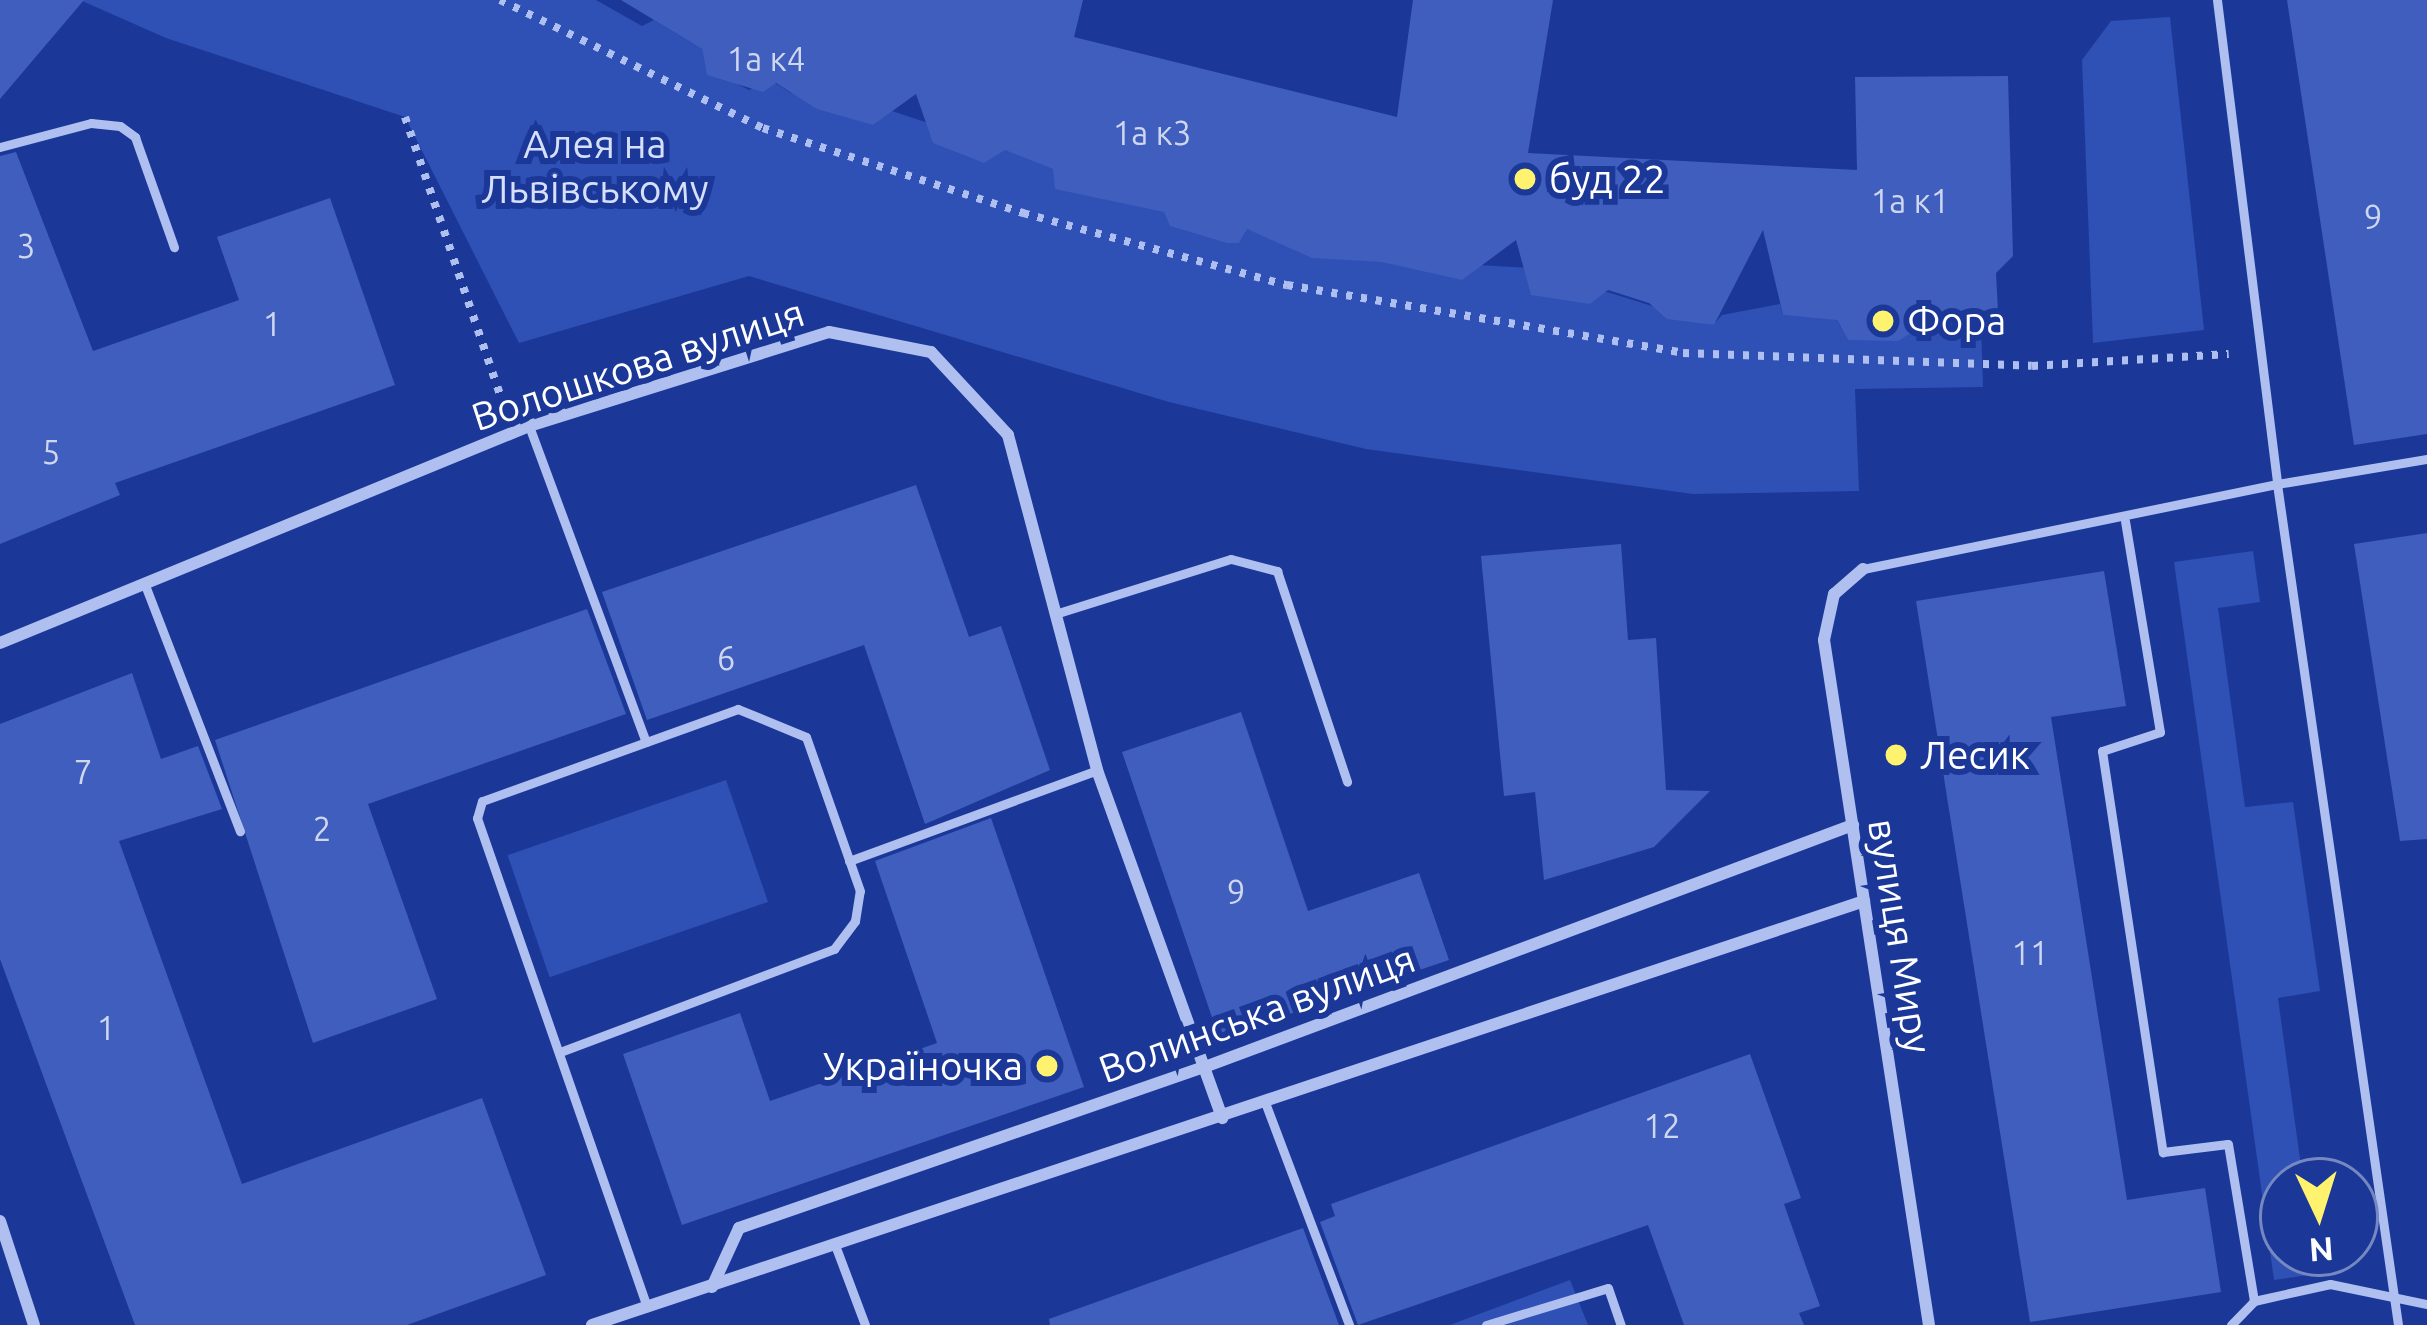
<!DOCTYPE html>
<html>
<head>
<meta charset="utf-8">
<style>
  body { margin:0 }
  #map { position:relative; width:2427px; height:1325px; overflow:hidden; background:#1b3898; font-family:Ubuntu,sans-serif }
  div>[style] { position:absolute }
  .green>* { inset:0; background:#2f50b5; transform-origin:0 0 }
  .building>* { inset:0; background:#3f5ebd }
  .path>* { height:8px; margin-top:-4px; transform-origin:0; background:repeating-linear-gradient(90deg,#afc0f0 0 6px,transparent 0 15px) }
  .lane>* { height:9px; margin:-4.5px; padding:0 4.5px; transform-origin:4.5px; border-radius:4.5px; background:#afc0f0 }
  .street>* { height:12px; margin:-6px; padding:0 6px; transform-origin:6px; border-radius:6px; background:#afc0f0 }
  .dots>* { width:33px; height:33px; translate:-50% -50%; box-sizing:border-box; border:6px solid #1b3898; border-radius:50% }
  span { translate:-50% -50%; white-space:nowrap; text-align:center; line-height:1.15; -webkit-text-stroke:12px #1b3898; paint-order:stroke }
  .number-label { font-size:33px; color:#cfd7ee }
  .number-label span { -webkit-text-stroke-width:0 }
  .park-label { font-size:39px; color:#d6e0fb }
  .poi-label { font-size:39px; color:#fff }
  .left { translate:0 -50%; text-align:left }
  .right { translate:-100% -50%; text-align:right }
  .street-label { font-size:39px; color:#fff }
  .north { position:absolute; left:2259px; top:1157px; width:120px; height:120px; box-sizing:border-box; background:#1b3898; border:3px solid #7688c1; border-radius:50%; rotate:176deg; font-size:33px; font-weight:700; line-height:48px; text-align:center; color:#fff }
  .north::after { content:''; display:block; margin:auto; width:42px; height:54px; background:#fff26e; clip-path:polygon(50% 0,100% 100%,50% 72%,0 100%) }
</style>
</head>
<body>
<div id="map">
  <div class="green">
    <i style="clip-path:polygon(80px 0,596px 0,642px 26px,654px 20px,702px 49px,706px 68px,749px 90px,770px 80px,791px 93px,892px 111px,1049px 163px,1063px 184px,1163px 210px,1171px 226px,1226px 243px,1239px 226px,1320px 256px,1530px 268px,1713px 325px,1722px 315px,1780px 304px,1783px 315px,1836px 319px,1848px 340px,1981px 324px,1983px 387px,1855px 389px,1859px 491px,1693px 494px,1366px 449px,1169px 402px,749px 276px,519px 343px,405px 117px,166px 38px)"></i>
    <i style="clip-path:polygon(2170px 17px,2204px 330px,2093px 343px,2082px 60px,2111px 21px)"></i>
    <i style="clip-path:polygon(2253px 551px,2260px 602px,2218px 608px,2245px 807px,2293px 802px,2320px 991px,2278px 998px,2303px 1181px,2283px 1181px,2283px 1253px,2313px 1253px,2316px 1274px,2274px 1280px,2174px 562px)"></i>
    <i style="left:726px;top:780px;width:129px;height:231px;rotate:71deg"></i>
    <i style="clip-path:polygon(1570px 1280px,1588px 1325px,1450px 1325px)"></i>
  </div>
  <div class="building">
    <i style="clip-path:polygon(0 0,84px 0,0 99px)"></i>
    <i style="clip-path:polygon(621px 0,1083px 0,1074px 37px,1397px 117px,1413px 0,1553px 0,1528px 153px,1857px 170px,1855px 77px,2008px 76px,2013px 256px,1996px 273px,1998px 311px,1976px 327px,1922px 326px,1898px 341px,1848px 340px,1837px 320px,1783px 315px,1763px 230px,1714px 325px,1667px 319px,1649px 303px,1608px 290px,1590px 304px,1531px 295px,1516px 240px,1462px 280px,1382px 262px,1312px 258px,1247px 229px,1239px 243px,1226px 243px,1170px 226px,1164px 212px,1055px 189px,1053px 169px,1005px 150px,984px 163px,933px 143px,916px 94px,873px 125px,817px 109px,776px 83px,763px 92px,707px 75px,702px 49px)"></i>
    <i style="clip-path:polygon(2287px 0,2427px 0,2427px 434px,2354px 445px)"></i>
    <i style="clip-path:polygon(16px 152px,93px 351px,239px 300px,217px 237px,330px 198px,395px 385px,115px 483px,120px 495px,0 544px,0 156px)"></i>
    <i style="clip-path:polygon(916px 485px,969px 637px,1001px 626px,1050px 770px,925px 824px,864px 645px,647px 720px,602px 592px)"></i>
    <i style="clip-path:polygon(2427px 533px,2427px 839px,2400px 841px,2354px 544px)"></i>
    <i style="clip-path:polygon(1621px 544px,1628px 640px,1656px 638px,1666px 790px,1710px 791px,1654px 847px,1544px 880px,1535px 792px,1504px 796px,1481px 556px)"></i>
    <i style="clip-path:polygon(2104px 571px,2126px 706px,2051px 717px,2127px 1200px,2205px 1188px,2221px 1292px,2030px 1322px,1916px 601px)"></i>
    <i style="clip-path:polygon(587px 609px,626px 714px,368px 804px,437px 999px,313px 1043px,215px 740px)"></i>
    <i style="clip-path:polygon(132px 673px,161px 759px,198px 746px,222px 809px,119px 841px,242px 1184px,482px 1098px,546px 1275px,407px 1325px,135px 1325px,0 959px,0 724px)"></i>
    <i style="clip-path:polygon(1241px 712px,1308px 911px,1419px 873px,1449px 960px,1219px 1038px,1122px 752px)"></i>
    <i style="clip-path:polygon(991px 818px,1084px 1087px,682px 1225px,623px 1054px,740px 1013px,770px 1101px,937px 1043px,875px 861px)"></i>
    <i style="clip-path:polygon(1750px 1054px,1801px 1198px,1784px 1204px,1820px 1306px,1799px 1313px,1804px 1325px,1684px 1325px,1648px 1225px,1358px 1325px,1320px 1222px,1335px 1216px,1331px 1204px)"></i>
    <i style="clip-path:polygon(1303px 1228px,1339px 1325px,1050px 1325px,1049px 1319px)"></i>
  </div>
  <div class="path">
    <i style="left:500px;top:0;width:292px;rotate:26deg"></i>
    <i style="left:763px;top:128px;width:274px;rotate:18.1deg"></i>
    <i style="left:1023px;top:213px;width:274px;rotate:15.3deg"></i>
    <i style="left:1287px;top:285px;width:402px;rotate:9.7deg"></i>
    <i style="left:1683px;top:353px;width:349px;rotate:2.1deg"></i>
    <i style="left:2032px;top:366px;width:197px;rotate:-3.5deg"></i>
    <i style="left:405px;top:117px;width:303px;rotate:71.1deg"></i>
  </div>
  <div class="lane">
    <i style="left:2217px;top:0;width:488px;rotate:82.9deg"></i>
    <i style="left:2277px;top:484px;width:152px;rotate:-9.5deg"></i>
    <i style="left:0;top:147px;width:94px;rotate:-14.8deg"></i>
    <i style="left:91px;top:123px;width:29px;rotate:6deg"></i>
    <i style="left:120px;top:126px;width:19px;rotate:36deg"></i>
    <i style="left:135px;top:137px;width:117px;rotate:70.5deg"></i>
    <i style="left:529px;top:426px;width:337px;rotate:69.7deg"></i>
    <i style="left:2125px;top:521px;width:214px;rotate:80.6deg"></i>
    <i style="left:2160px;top:732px;width:61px;rotate:161.9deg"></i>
    <i style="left:2102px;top:751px;width:406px;rotate:81.4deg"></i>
    <i style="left:2163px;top:1152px;width:65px;rotate:-7deg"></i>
    <i style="left:2228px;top:1144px;width:159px;rotate:80.6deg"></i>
    <i style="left:1863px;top:569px;width:423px;rotate:-11.6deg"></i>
    <i style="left:2277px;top:484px;width:850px;rotate:81.81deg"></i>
    <i style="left:145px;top:585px;width:264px;rotate:68.9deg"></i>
    <i style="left:1055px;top:614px;width:184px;rotate:-17.4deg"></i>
    <i style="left:1231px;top:559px;width:48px;rotate:14.6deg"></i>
    <i style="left:1277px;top:571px;width:222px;rotate:71.6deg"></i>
    <i style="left:849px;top:861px;width:264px;rotate:-20.1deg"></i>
    <i style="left:560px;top:1052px;width:293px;rotate:-20.6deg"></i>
    <i style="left:834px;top:949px;width:35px;rotate:-53deg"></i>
    <i style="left:855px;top:921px;width:30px;rotate:-81deg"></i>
    <i style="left:860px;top:891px;width:163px;rotate:-109.3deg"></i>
    <i style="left:806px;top:737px;width:74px;rotate:-157.6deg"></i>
    <i style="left:738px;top:709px;width:272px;rotate:160.2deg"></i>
    <i style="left:482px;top:801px;width:18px;rotate:106deg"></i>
    <i style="left:477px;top:818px;width:518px;rotate:70.83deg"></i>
    <i style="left:1266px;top:1105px;width:235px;rotate:69.3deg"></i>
    <i style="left:835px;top:1245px;width:85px;rotate:69.4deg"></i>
    <i style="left:1486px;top:1325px;width:127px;rotate:-16.9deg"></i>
    <i style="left:1608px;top:1288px;width:39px;rotate:71deg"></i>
    <i style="left:2231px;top:1325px;width:33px;rotate:-46deg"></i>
    <i style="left:2254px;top:1301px;width:78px;rotate:-12.6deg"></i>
    <i style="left:2330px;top:1284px;width:99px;rotate:11.7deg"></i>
  </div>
  <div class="street">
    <i style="left:1863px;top:569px;width:38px;rotate:139deg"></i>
    <i style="left:1834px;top:594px;width:47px;rotate:102.3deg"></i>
    <i style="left:1824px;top:640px;width:693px;rotate:81.29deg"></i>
    <i style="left:0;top:643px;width:572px;rotate:-22.3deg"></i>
    <i style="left:529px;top:426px;width:314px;rotate:-17.4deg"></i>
    <i style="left:829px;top:332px;width:104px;rotate:11.1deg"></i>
    <i style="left:931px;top:352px;width:113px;rotate:47.1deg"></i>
    <i style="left:1008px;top:435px;width:347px;rotate:75.1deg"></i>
    <i style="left:1097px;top:770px;width:370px;rotate:70.2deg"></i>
    <i style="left:0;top:1221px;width:109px;rotate:71.9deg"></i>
    <i style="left:712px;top:1287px;width:65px;rotate:-65.4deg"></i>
    <i style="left:739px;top:1228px;width:490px;rotate:-19.1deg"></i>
    <i style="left:1202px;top:1068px;width:695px;rotate:-20.47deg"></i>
    <i style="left:592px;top:1325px;width:1341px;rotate:-18.43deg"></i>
  </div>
  <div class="dots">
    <i style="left:1525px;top:179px;background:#fff26e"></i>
    <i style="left:1883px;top:321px;background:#fff26e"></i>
    <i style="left:1896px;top:755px;background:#fff26e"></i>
    <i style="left:1047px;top:1066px;background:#fff26e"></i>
  </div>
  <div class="number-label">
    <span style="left:766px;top:59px">1а к4</span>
    <span style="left:1152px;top:133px">1а к3</span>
    <span style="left:1910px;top:201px">1а к1</span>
    <span style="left:2373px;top:217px">9</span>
    <span style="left:26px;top:246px">3</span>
    <span style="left:272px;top:324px">1</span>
    <span style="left:51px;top:452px">5</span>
    <span style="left:726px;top:658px">6</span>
    <span style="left:83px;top:772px">7</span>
    <span style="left:322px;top:829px">2</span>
    <span style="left:1236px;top:892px">9</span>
    <span style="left:2030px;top:953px">11</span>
    <span style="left:106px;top:1028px">1</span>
    <span style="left:1662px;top:1126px">12</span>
  </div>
  <div class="park-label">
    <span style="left:595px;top:167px">Алея на<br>Львівському</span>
  </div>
  <div class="poi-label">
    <span class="left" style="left:1549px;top:179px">буд 22</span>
    <span class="left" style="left:1907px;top:321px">Фора</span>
    <span class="left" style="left:1920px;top:755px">Лесик</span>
    <span class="right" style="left:1023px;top:1066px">Україночка</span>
  </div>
  <div class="street-label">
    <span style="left:638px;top:365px;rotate:-18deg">Волошкова вулиця</span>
    <span style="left:1900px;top:936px;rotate:81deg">вулиця Миру</span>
    <span style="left:1257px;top:1014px;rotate:-20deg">Волинська вулиця</span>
  </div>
  <div class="north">N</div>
</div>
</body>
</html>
